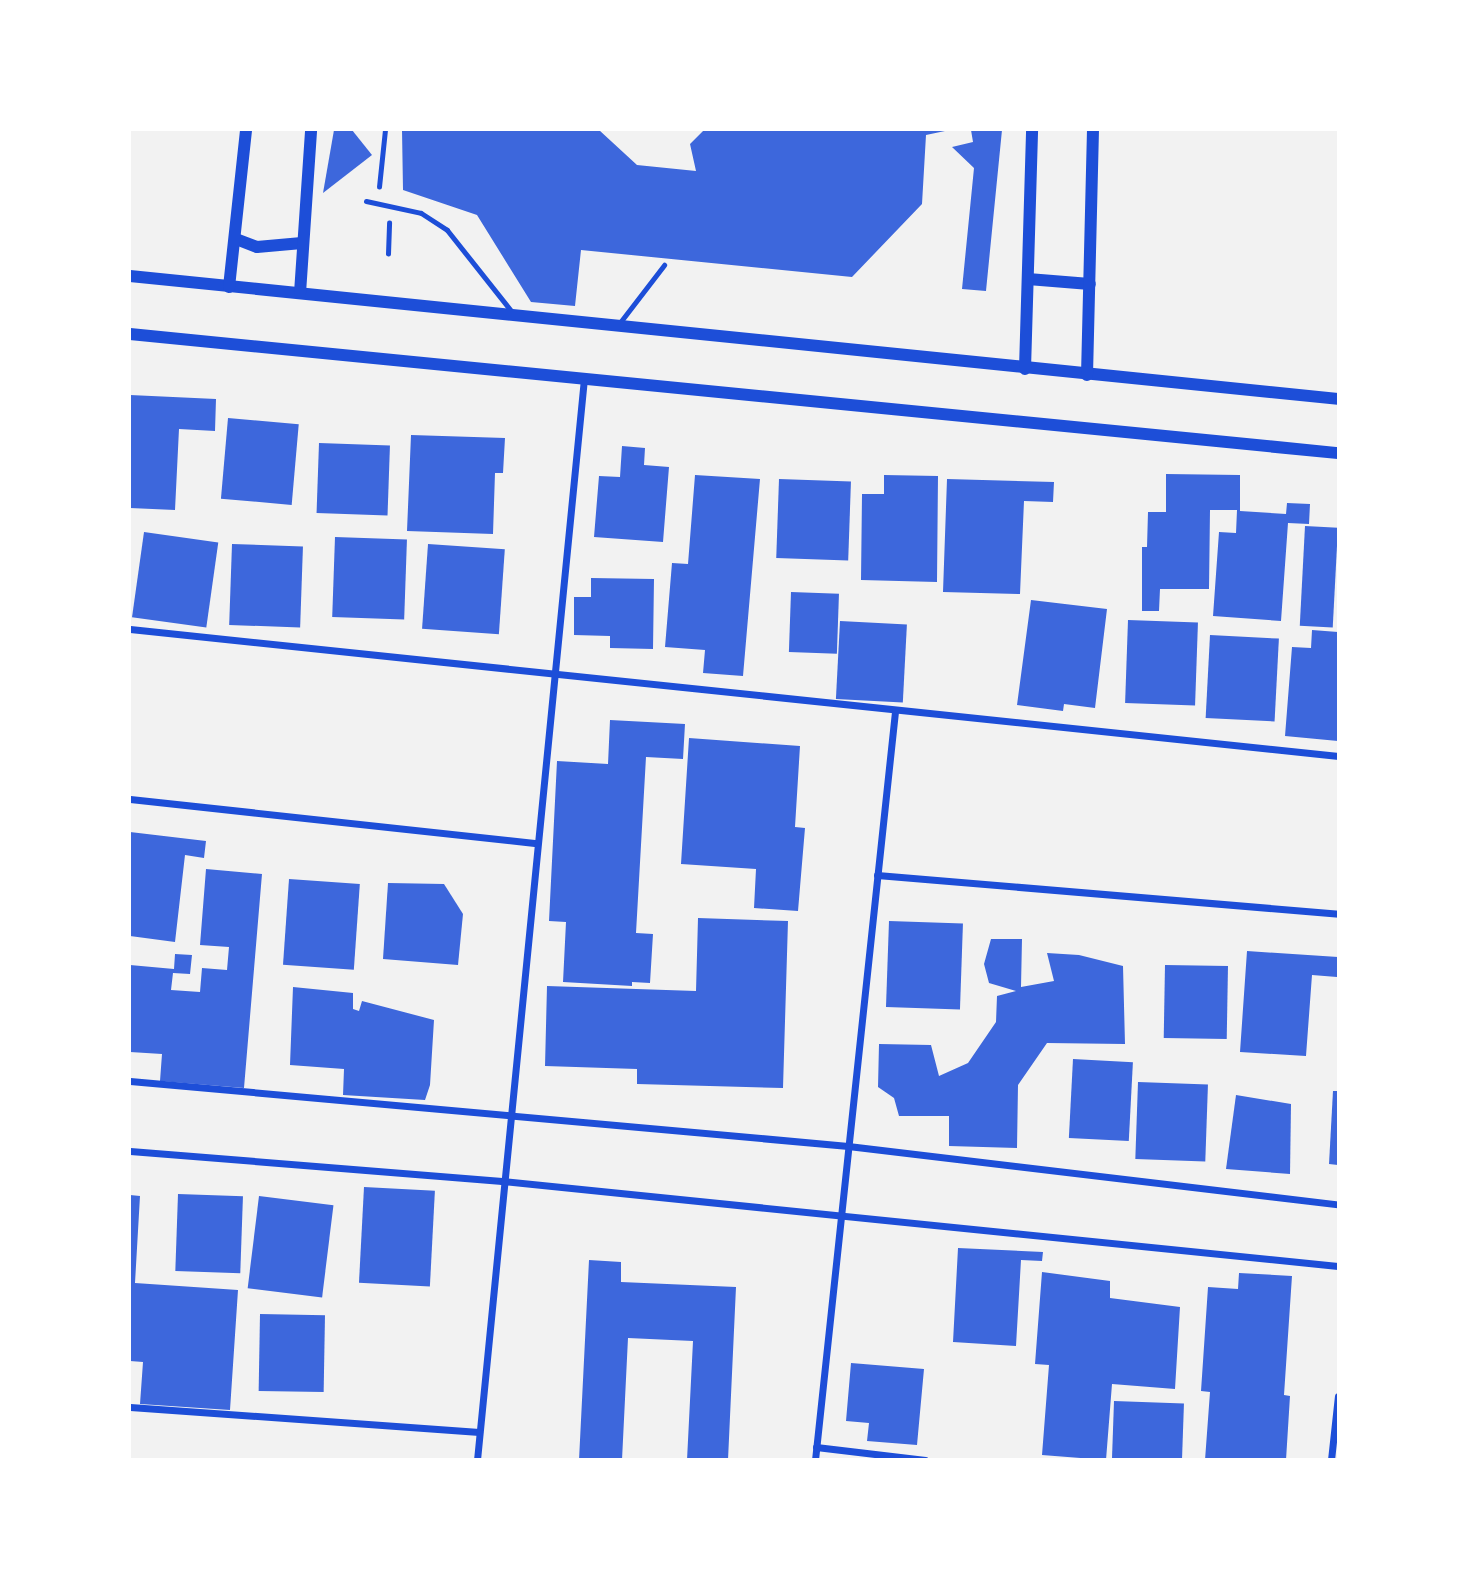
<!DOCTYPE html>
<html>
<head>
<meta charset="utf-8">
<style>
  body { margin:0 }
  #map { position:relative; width:1468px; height:1589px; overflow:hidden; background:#f2f2f2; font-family:"Asap Condensed",sans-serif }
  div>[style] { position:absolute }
  .building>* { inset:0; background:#3d67dc; transform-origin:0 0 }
  .path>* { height:4.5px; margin:-2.25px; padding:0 2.25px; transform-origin:2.25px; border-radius:2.25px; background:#1d4ed8 }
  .service>* { height:5px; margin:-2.5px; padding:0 2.5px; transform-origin:2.5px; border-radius:2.5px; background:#1d4ed8 }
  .minor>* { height:7px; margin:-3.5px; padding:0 3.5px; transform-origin:3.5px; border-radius:3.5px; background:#1d4ed8 }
  .tertiary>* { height:12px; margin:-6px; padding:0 6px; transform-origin:6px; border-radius:6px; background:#1d4ed8 }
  span { translate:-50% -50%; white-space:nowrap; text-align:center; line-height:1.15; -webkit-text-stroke:5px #fff; paint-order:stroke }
  .frame { position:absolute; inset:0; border:131px solid #fff; pointer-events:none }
</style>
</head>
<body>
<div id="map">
  <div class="building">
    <i style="clip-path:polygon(334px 130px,352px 130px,372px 155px,323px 193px)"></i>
    <i style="clip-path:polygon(402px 130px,599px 130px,637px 165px,696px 171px,690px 144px,704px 130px,945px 131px,926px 135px,922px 204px,852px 277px,581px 250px,575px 306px,531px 302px,477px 215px,403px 190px)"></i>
    <i style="clip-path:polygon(971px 130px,1002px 130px,986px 291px,962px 289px,974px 168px,952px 147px,973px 142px)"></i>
    <i style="clip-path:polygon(130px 395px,216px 399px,215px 431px,179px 429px,175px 510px,130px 508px)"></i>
    <i style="left:228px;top:418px;width:71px;height:81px;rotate:5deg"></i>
    <i style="clip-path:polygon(411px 435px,505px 438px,503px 473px,495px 473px,493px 534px,407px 531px)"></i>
    <i style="left:319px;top:443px;width:71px;height:70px;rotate:2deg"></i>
    <i style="clip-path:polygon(622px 446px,645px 448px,644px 465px,669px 467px,663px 542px,594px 537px,599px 476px,620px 477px)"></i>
    <i style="clip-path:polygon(1166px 474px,1240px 475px,1240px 511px,1286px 514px,1287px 503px,1310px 504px,1309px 524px,1288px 523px,1281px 621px,1213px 616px,1219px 532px,1236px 533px,1237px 510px,1210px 510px,1209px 589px,1160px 589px,1159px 611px,1142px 611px,1142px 547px,1147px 547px,1148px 512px,1166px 512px)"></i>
    <i style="clip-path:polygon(695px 475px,760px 479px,743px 676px,703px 673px,705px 650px,665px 647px,672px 563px,688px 564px)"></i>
    <i style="clip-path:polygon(884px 475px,938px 476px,937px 582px,861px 580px,862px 494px,884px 494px)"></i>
    <i style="left:779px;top:479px;width:72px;height:79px;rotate:2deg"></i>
    <i style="clip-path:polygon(947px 479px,1054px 482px,1053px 502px,1024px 501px,1020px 594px,943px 592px)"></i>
    <i style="left:1305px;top:526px;width:33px;height:100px;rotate:3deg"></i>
    <i style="left:144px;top:532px;width:75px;height:86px;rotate:8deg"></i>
    <i style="left:335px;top:537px;width:72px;height:80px;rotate:2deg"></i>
    <i style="left:232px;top:544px;width:71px;height:81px;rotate:2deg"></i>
    <i style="left:428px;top:544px;width:77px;height:85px;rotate:4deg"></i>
    <i style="clip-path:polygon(591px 578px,654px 579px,653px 649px,610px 648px,610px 636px,574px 635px,574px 597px,591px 597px)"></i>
    <i style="left:791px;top:592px;width:48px;height:60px;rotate:2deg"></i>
    <i style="clip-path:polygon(1031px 600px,1107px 609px,1095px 708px,1064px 704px,1063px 711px,1017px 705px)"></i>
    <i style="left:1128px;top:620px;width:70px;height:83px;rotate:2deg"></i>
    <i style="left:840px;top:621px;width:67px;height:78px;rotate:3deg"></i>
    <i style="clip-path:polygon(1312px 630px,1338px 632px,1338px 741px,1285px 736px,1292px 647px,1311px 648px)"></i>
    <i style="left:1210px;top:635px;width:69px;height:83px;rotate:3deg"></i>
    <i style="clip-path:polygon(610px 720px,685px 724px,683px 759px,646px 757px,636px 933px,653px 934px,650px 983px,632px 982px,632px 986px,563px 982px,566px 922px,549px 921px,557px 761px,608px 764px)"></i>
    <i style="clip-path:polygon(689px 738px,800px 746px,795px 827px,805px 828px,798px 911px,754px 908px,756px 869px,681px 864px)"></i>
    <i style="clip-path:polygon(130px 832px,206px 841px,204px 858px,185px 855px,175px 942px,130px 936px)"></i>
    <i style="clip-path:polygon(206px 869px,262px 874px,244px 1088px,160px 1081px,162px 1054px,130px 1052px,130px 965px,174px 969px,175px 954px,192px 955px,190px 974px,173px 973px,171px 990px,200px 992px,202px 968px,227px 970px,229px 947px,200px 945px)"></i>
    <i style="left:289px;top:879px;width:71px;height:86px;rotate:4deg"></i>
    <i style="clip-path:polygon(388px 883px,444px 884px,463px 914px,458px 965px,383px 959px)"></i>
    <i style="clip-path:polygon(698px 918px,788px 921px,783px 1088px,637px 1084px,637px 1069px,545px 1066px,547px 986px,696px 991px)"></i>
    <i style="left:889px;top:921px;width:74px;height:86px;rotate:2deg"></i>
    <i style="clip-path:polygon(991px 939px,1022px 939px,1021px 987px,1054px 981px,1047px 953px,1079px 955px,1123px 966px,1125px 1044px,1047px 1043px,1018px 1085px,1017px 1148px,949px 1146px,949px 1116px,899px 1116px,894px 1098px,878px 1087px,879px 1044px,931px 1045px,939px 1076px,968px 1063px,996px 1022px,997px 996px,1016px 991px,989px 983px,984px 964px)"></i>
    <i style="clip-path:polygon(1247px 951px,1338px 957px,1337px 977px,1312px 975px,1306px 1056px,1240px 1052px)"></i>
    <i style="left:1165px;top:965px;width:63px;height:73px;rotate:1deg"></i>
    <i style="clip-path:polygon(293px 987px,353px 993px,353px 1009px,359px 1011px,362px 1001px,434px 1020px,430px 1085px,425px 1100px,343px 1095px,344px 1069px,290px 1065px)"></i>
    <i style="left:1073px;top:1059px;width:60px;height:79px;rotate:3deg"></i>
    <i style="left:1138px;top:1082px;width:70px;height:77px;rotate:2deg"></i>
    <i style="clip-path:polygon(1333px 1091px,1338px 1091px,1338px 1165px,1329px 1164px)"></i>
    <i style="clip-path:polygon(1236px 1095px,1291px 1104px,1290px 1174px,1226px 1169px)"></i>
    <i style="left:364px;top:1187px;width:71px;height:96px;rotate:3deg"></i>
    <i style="left:178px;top:1194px;width:65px;height:77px;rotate:2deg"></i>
    <i style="clip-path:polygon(130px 1195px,140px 1196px,135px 1283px,238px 1290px,230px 1410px,140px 1404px,143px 1362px,130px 1361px)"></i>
    <i style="left:259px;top:1196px;width:75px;height:93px;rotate:7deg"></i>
    <i style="clip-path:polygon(958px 1248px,1043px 1252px,1042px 1261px,1021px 1260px,1016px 1346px,953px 1342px)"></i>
    <i style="clip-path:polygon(589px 1260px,621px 1262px,621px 1282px,736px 1287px,728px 1460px,687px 1460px,693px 1341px,628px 1338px,622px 1460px,579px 1460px)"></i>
    <i style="clip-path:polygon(1042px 1272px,1110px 1281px,1110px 1298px,1180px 1307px,1175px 1389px,1112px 1384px,1106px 1460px,1042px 1455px,1049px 1365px,1035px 1364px)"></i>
    <i style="clip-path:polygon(1239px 1273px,1292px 1276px,1284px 1395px,1290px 1396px,1286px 1460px,1205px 1460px,1210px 1392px,1201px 1391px,1208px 1287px,1238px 1289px)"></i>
    <i style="left:260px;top:1314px;width:65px;height:77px;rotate:1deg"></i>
    <i style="clip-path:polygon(851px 1363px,924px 1369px,917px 1445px,867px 1441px,869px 1423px,846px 1421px)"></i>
    <i style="left:1114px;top:1401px;width:70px;height:59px;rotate:2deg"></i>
  </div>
  <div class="path">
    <i style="left:379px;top:187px;width:57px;rotate:-84deg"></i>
    <i style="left:388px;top:254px;width:31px;rotate:-88deg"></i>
  </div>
  <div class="service">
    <i style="left:366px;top:201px;width:56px;rotate:12.3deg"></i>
    <i style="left:421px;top:213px;width:31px;rotate:33deg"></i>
    <i style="left:447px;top:230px;width:105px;rotate:51.6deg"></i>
    <i style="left:618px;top:325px;width:76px;rotate:-52.5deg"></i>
  </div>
  <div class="minor">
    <i style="left:130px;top:629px;width:1215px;rotate:6deg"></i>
    <i style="left:130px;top:799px;width:409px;rotate:6.2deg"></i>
    <i style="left:877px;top:875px;width:463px;rotate:4.8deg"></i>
    <i style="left:130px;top:1081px;width:721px;rotate:5.17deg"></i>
    <i style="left:848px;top:1146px;width:493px;rotate:6.8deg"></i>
    <i style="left:130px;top:1151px;width:373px;rotate:4.6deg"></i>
    <i style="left:502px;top:1181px;width:840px;rotate:5.81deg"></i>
    <i style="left:130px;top:1407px;width:350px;rotate:4.1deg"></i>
    <i style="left:816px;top:1447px;width:110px;rotate:6.8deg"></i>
    <i style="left:477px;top:1460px;width:1086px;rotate:-84.35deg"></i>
    <i style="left:815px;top:1460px;width:753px;rotate:-83.9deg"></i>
    <i style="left:1331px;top:1460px;width:64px;rotate:-83.8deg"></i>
  </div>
  <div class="tertiary">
    <i style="left:236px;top:239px;width:22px;rotate:21deg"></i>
    <i style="left:257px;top:247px;width:45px;rotate:-5.1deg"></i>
    <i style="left:130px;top:276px;width:1214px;rotate:5.81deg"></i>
    <i style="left:1028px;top:279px;width:62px;rotate:4.6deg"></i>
    <i style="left:229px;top:287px;width:158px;rotate:-83.8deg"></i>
    <i style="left:300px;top:293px;width:163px;rotate:-86.1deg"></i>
    <i style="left:130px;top:334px;width:1214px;rotate:5.63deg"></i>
    <i style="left:1025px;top:369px;width:239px;rotate:-88.3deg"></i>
    <i style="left:1087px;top:375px;width:245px;rotate:-88.6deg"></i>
  </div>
  <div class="frame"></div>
</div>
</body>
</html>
